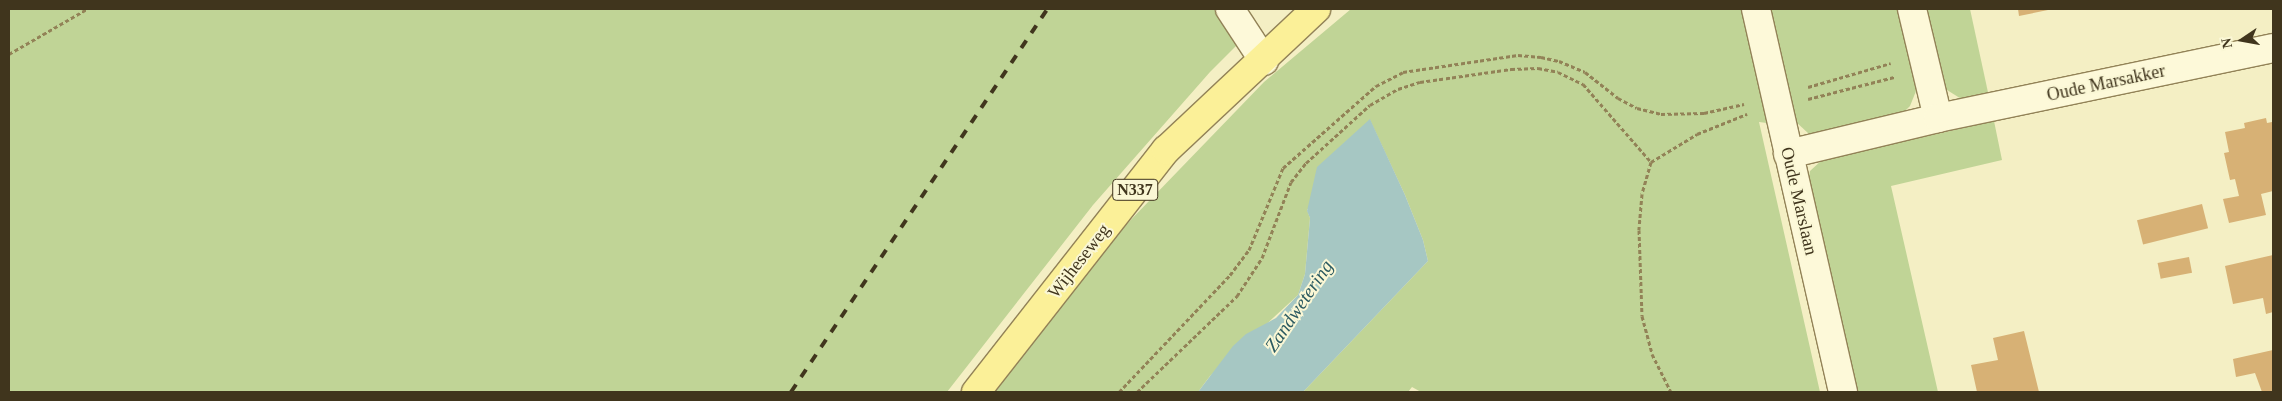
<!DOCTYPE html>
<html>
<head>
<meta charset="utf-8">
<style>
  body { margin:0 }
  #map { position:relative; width:2282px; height:401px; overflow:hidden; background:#f4efc4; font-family:Georgia,serif }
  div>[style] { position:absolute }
  .green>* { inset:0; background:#c0d496 }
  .water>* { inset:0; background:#a6c7c3 }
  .building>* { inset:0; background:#d7b175; transform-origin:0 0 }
  .path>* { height:3px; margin-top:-1.5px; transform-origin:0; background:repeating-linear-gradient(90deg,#928257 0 4px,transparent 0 6.5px) }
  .roads { filter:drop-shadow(1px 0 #928257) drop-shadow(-1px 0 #928257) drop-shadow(0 1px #928257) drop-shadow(0 -1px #928257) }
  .minor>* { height:28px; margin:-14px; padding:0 14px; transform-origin:14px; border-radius:14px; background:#fdf9d9 }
  .major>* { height:28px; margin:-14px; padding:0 14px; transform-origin:14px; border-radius:14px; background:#fbf098 }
  .rail>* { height:4px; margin-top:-2px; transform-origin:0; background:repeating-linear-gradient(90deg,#40351d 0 9px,transparent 0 18px) }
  span { translate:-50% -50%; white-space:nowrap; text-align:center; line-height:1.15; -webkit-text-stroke:4px #faf7d5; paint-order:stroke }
  .shield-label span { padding:1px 4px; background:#faf7d5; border:1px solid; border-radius:4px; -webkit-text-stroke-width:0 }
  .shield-label { font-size:16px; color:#40351d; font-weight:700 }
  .street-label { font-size:18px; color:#40351d }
  .water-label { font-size:19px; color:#2b5a61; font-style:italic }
  .frame { position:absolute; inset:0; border:10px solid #40351d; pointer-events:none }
  .north { position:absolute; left:2217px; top:15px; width:50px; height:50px; -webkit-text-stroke:4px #faf7d5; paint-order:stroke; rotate:258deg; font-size:14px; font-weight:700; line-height:20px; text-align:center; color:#40351d }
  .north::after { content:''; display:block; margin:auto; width:18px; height:22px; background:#40351d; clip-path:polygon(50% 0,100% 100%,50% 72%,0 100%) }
</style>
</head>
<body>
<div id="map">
  <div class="green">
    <i style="clip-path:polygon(9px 9px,1221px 9px,1239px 43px,1210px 72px,1093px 205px,947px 392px,9px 392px)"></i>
    <i style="clip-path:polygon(1351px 9px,1741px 9px,1767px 123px,1759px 122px,1820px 392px,1421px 392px,1412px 387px,1408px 392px,1303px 392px,1428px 261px,1423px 240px,1405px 195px,1370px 120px,1307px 210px,1310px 218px,1305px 274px,1298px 295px,1210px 376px,1198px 392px,994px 392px,1122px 229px,1264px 82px)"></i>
    <i style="clip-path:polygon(1770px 9px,1898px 9px,1916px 91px,1910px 106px,1901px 115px,1809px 134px,1795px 121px)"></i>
    <i style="clip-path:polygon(1925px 9px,1970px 9px,1989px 97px,1963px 100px,1947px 90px,1939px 79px)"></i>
    <i style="clip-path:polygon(1994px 121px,2002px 160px,1891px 186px,1938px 392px,1854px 392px,1808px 181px,1810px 171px,1822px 160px)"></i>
  </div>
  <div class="water">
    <i style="clip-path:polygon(1370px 119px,1405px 195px,1423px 240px,1428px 261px,1303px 392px,1198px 392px,1233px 346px,1246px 334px,1276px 318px,1298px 295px,1305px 274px,1310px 218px,1307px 211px,1317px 167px)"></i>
  </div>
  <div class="building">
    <i style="clip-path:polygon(2018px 9px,2048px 9px,2048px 10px,2019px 16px)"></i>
    <i style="clip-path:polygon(2266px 118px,2267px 123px,2272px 122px,2273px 127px,2273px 191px,2261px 194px,2266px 215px,2229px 223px,2223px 199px,2239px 196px,2235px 179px,2230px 180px,2224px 153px,2229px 152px,2225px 132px,2245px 128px,2244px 123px)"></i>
    <i style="left:2202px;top:204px;width:25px;height:67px;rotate:76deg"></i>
    <i style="clip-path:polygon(2273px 255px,2273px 312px,2266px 314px,2263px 298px,2233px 304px,2225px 266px)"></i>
    <i style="left:2189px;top:257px;width:16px;height:32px;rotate:79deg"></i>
    <i style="clip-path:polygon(2024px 331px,2039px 392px,1977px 392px,1971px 365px,1998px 360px,1993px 338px)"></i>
    <i style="clip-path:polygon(2273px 350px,2273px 392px,2262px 392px,2255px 373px,2236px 377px,2233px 359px)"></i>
  </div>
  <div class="path">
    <i style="left:9px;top:54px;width:90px;rotate:-30deg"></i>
    <i style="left:1808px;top:87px;width:86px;rotate:-16.1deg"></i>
    <i style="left:1808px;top:99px;width:89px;rotate:-14.3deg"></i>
    <i style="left:1651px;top:162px;width:33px;rotate:106deg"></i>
    <i style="left:1642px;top:194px;width:36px;rotate:95deg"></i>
    <i style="left:1639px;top:230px;width:86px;rotate:88deg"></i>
    <i style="left:1642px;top:316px;width:39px;rotate:75deg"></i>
    <i style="left:1652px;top:354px;width:42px;rotate:63.4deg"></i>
    <i style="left:1119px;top:392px;width:161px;rotate:-46.5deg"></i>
    <i style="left:1230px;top:275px;width:31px;rotate:-53deg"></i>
    <i style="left:1249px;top:250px;width:89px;rotate:-67.5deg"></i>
    <i style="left:1283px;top:168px;width:124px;rotate:-41.4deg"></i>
    <i style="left:1376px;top:86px;width:30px;rotate:-27deg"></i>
    <i style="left:1403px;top:72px;width:116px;rotate:-8.4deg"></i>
    <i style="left:1518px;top:55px;width:23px;rotate:5deg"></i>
    <i style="left:1541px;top:57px;width:18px;rotate:13deg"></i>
    <i style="left:1559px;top:61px;width:28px;rotate:23deg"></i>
    <i style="left:1585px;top:72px;width:42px;rotate:38.2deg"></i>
    <i style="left:1618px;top:98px;width:21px;rotate:28deg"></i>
    <i style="left:1637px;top:108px;width:25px;rotate:14deg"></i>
    <i style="left:1661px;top:114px;width:43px;rotate:-1.3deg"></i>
    <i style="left:1704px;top:113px;width:41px;rotate:-12.7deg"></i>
    <i style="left:1137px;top:392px;width:139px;rotate:-43.8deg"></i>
    <i style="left:1237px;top:296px;width:45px;rotate:-56.7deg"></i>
    <i style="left:1262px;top:258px;width:81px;rotate:-69.1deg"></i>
    <i style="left:1291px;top:182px;width:24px;rotate:-52deg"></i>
    <i style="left:1306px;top:163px;width:86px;rotate:-42.2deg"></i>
    <i style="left:1370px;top:105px;width:32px;rotate:-30deg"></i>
    <i style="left:1398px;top:89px;width:23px;rotate:-18deg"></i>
    <i style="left:1420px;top:82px;width:92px;rotate:-8.1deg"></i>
    <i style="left:1511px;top:69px;width:27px;rotate:-2deg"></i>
    <i style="left:1538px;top:68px;width:20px;rotate:11deg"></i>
    <i style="left:1558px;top:72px;width:28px;rotate:26deg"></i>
    <i style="left:1583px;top:84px;width:103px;rotate:48.9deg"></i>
    <i style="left:1651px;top:162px;width:54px;rotate:-31.3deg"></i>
    <i style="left:1697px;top:134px;width:54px;rotate:-21.8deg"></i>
  </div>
  <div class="roads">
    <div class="minor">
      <i style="left:1230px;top:9px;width:62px;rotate:56.8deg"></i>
      <i style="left:1756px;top:9px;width:393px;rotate:77.2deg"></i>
      <i style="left:1912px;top:9px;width:112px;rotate:76.6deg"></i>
      <i style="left:1788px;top:154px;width:154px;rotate:-13.5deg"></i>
      <i style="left:1938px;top:118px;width:342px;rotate:-11.8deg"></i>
    </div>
    <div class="major">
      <i style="left:976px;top:392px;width:308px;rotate:-51.9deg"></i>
      <i style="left:1166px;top:150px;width:206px;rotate:-43.2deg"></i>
    </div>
  </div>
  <div class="rail">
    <i style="left:791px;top:392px;width:461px;rotate:-56.2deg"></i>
  </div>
  <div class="shield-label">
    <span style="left:1135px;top:190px">N337</span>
  </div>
  <div class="street-label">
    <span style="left:2106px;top:83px;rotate:-12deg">Oude Marsakker</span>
    <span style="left:1799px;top:201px;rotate:77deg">Oude Marslaan</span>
    <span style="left:1079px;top:261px;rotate:-52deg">Wijheseweg</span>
  </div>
  <div class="water-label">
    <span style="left:1299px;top:306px;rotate:-56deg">Zandwetering</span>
  </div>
  <div class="frame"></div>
  <div class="north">N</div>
</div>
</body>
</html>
